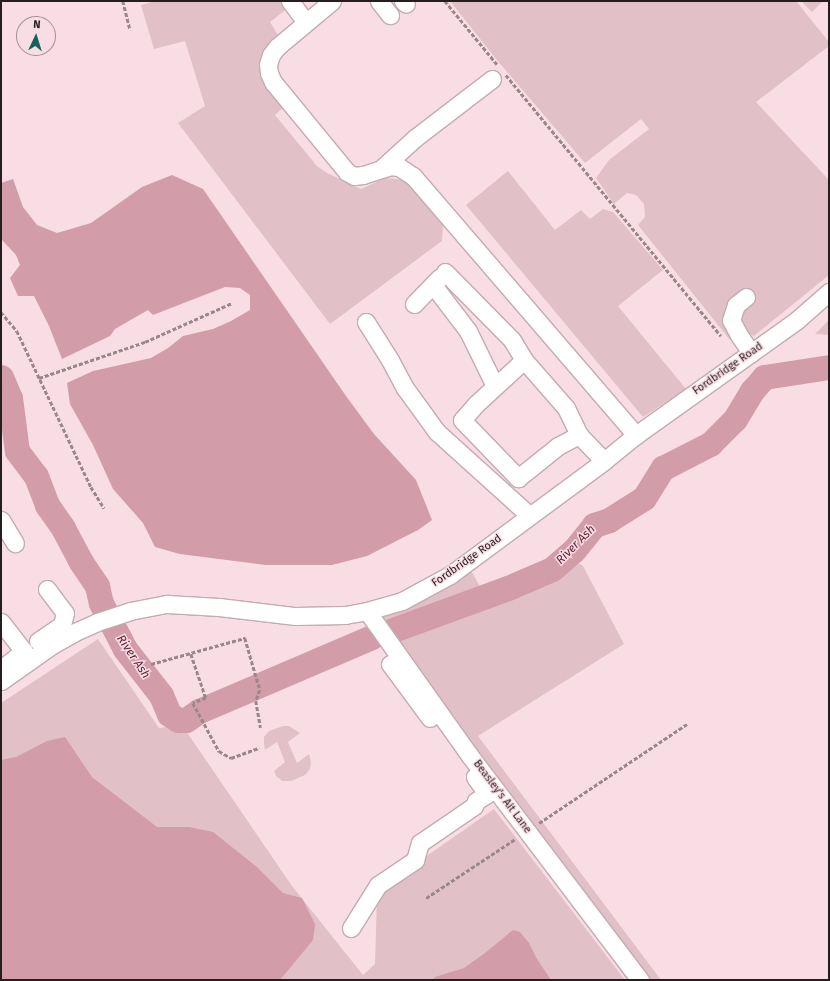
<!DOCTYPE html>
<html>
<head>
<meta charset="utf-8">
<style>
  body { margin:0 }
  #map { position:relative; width:830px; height:981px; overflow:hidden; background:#f8dee4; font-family:"Fira Sans",sans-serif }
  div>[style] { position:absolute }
  .green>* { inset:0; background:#e2c0c8 }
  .water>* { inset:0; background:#d29ca9 }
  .river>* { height:25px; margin:-12.5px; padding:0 12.5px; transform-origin:12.5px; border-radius:12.5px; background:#d29ca9 }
  .path>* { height:2.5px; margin-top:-1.25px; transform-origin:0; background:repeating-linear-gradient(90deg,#9a878c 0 4px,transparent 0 6px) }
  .roads { filter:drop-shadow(1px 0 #c3abb1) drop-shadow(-1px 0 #c3abb1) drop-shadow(0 1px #c3abb1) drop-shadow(0 -1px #c3abb1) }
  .minor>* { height:17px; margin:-8.5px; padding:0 8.5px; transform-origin:8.5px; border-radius:8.5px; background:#fff }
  span { translate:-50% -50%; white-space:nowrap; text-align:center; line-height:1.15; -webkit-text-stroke:3px #f8dee4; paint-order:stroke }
  .street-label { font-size:11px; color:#261d1f }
  .water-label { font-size:12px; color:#632138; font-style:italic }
  .frame { position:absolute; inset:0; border:2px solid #261d1f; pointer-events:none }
  .north { position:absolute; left:16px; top:16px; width:40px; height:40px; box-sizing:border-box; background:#f8dee4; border:1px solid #a49195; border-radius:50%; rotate:4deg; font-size:11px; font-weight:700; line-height:16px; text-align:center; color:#261d1f }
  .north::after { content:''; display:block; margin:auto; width:14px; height:18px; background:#16625a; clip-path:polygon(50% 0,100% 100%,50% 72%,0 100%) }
</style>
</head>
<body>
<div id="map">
  <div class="green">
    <i style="clip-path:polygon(155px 1px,283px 1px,288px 8px,270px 22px,278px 35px,265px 49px,284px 107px,275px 115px,317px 166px,327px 173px,361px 189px,385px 178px,408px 180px,443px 224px,442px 241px,330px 324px,178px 123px,205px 106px,185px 41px,154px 49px,141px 5px)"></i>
    <i style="clip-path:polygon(450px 1px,796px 1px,829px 42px,829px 46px,756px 102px,829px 180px,829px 275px,754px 336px,746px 332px,730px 340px,638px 225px,645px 217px,644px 204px,636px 195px,627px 193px,614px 204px,596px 178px,609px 160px,649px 129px,641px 119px,585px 163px,496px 59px)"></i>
    <i style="clip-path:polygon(801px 1px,823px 1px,812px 12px)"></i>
    <i style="clip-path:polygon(508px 171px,555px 230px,581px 210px,590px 219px,603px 209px,613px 212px,663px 270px,618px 306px,686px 389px,643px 417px,466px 205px)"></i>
    <i style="clip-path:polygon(829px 320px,829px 335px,815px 334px)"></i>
    <i style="clip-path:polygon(558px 552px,583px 566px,624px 644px,478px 736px,661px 980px,627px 980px,470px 756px,372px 619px,469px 567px,482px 590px,545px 565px)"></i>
    <i style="clip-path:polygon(98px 639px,159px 728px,182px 725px,292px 886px,363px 975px,375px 964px,377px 896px,385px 885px,494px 809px,625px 980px,1px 980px,1px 703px)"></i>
    <i style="clip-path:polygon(283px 726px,289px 726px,300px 733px,288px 742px,297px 763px,309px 754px,311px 762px,310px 769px,305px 775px,291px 781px,282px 781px,276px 776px,274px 771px,285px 762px,277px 742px,265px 750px,264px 744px,264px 737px,269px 731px)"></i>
  </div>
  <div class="water">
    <i style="clip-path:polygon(172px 175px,203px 189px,346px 396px,374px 434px,416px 480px,432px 520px,418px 530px,367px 556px,332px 565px,266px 565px,180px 554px,155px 547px,143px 523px,113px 489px,93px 445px,70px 404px,67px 383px,93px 371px,151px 358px,168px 348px,183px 336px,213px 329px,231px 321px,250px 310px,250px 295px,240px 288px,225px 287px,153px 315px,148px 310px,115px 329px,110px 336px,62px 359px,49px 326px,34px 296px,18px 296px,10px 278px,20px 265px,16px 255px,1px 239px,1px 183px,13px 179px,23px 207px,37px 225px,57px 233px,91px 223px,142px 187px)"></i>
    <i style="clip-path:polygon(65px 737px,92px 777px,157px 827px,189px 827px,213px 832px,257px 867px,283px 893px,302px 898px,315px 924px,313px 940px,280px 980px,1px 980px,1px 760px,16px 757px,47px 741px)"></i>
    <i style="clip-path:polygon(513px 930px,520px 932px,529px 943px,537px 959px,551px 980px,432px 980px,435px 977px,464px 968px,485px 953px)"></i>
  </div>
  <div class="river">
    <i style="left:1px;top:377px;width:23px;rotate:67deg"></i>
    <i style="left:10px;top:398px;width:53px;rotate:82.5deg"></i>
    <i style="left:17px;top:451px;width:31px;rotate:53deg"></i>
    <i style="left:36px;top:476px;width:31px;rotate:69deg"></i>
    <i style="left:47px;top:505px;width:28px;rotate:55deg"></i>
    <i style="left:63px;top:528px;width:38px;rotate:62deg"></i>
    <i style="left:81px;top:562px;width:29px;rotate:56deg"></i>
    <i style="left:97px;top:586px;width:17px;rotate:77deg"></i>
    <i style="left:101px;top:603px;width:52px;rotate:62.4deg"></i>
    <i style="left:125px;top:649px;width:58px;rotate:52deg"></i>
    <i style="left:161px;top:695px;width:21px;rotate:67deg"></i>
    <i style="left:169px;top:714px;width:11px;rotate:34deg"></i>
    <i style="left:178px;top:720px;width:8px"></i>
    <i style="left:186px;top:720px;width:16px;rotate:-35deg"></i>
    <i style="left:199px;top:711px;width:188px;rotate:-23.2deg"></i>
    <i style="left:393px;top:630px;width:122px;rotate:-20.1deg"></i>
    <i style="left:508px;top:588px;width:48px;rotate:-23.4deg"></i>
    <i style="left:552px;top:569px;width:29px;rotate:-41deg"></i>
    <i style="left:574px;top:550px;width:32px;rotate:-51deg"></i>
    <i style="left:594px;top:525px;width:16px;rotate:-18deg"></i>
    <i style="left:609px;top:520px;width:41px;rotate:-32.2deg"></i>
    <i style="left:644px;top:498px;width:36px;rotate:-58deg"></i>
    <i style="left:663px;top:468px;width:53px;rotate:-27.1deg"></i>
    <i style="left:710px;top:444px;width:35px;rotate:-45deg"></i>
    <i style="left:735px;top:419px;width:33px;rotate:-59deg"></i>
    <i style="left:752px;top:391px;width:18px;rotate:-49deg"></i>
    <i style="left:764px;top:377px;width:66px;rotate:-8.7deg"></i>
  </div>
  <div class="path">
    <i style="left:123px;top:1px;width:30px;rotate:76deg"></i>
    <i style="left:445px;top:1px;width:82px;rotate:50.5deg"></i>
    <i style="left:506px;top:75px;width:338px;rotate:50.5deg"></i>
    <i style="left:1px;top:312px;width:25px;rotate:50deg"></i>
    <i style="left:17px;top:331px;width:173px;rotate:64.6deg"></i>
    <i style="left:91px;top:487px;width:25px;rotate:58deg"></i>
    <i style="left:39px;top:378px;width:112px;rotate:-18.8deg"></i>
    <i style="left:145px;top:342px;width:95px;rotate:-24.1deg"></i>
    <i style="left:191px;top:654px;width:46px;rotate:71.2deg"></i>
    <i style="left:206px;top:698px;width:14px;rotate:159deg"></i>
    <i style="left:193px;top:703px;width:55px;rotate:61.6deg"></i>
    <i style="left:219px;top:751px;width:14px;rotate:30deg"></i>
    <i style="left:231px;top:758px;width:30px;rotate:-20deg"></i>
    <i style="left:151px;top:664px;width:98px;rotate:-15.5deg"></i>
    <i style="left:245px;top:638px;width:54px;rotate:73.9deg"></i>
    <i style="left:260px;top:690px;width:12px;rotate:110deg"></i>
    <i style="left:256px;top:701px;width:27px;rotate:80deg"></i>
    <i style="left:539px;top:823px;width:178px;rotate:-33.8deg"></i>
    <i style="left:426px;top:898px;width:107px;rotate:-33.5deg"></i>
  </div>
  <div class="roads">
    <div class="minor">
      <i style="left:290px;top:1px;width:26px;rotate:53deg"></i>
      <i style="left:332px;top:1px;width:72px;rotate:140.1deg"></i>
      <i style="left:277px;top:47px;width:10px;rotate:127deg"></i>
      <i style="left:271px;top:55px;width:9px;rotate:108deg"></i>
      <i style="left:268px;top:64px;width:9px;rotate:84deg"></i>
      <i style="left:269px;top:73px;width:10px;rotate:66deg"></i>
      <i style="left:273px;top:82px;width:117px;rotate:50.6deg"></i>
      <i style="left:347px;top:172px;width:8px;rotate:30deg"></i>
      <i style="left:354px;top:176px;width:9px;rotate:-6deg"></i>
      <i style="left:363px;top:175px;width:28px;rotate:-18deg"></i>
      <i style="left:390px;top:166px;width:9px;rotate:6deg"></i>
      <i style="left:399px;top:167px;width:17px;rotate:33deg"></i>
      <i style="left:413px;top:176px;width:342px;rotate:49.3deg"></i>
      <i style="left:379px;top:1px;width:18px;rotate:52deg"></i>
      <i style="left:403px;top:1px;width:4px;rotate:45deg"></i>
      <i style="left:382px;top:168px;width:45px;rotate:-42.3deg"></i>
      <i style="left:415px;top:138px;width:97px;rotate:-37.5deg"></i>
      <i style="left:445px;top:272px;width:95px;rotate:45.4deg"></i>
      <i style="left:512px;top:340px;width:23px;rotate:59deg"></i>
      <i style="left:524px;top:360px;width:64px;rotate:48.8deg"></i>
      <i style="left:566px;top:408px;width:30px;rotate:64deg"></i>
      <i style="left:579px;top:435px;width:36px;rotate:46deg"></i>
      <i style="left:433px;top:285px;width:58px;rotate:52.7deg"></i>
      <i style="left:468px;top:331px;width:61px;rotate:63.9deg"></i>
      <i style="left:746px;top:297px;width:13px;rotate:141deg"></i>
      <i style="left:736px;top:305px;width:16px;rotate:108deg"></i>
      <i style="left:731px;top:320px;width:17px;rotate:62deg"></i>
      <i style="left:739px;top:335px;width:22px;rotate:56deg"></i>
      <i style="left:414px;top:304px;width:37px;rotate:-46deg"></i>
      <i style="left:366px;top:322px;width:45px;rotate:57.7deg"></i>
      <i style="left:390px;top:360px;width:32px;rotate:62deg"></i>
      <i style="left:405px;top:388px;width:54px;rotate:54deg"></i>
      <i style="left:437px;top:432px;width:125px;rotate:42.1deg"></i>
      <i style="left:524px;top:360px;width:65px;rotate:137.5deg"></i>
      <i style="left:476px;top:404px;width:21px;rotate:131deg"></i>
      <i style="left:462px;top:420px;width:81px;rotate:46deg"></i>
      <i style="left:518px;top:478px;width:51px;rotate:-38.7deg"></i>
      <i style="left:558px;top:446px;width:24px;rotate:-28deg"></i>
      <i style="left:1px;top:520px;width:27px;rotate:59deg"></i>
      <i style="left:367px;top:611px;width:178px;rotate:54.6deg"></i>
      <i style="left:470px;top:756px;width:281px;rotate:52.8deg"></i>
      <i style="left:1px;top:622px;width:37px;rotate:52deg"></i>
      <i style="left:24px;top:651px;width:23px;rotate:142deg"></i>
      <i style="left:38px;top:641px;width:29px;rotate:-34deg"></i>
      <i style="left:62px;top:625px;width:12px;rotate:-76deg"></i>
      <i style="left:65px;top:613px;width:30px;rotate:-127deg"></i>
      <i style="left:390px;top:664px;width:67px;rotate:53.5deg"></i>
      <i style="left:1px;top:681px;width:62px;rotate:-35.2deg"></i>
      <i style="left:52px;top:645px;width:26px;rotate:-29deg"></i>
      <i style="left:75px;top:632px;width:24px;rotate:-24deg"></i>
      <i style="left:97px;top:622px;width:35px;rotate:-18deg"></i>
      <i style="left:130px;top:611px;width:38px;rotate:-11deg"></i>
      <i style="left:167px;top:604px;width:52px;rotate:3.3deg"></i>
      <i style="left:219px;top:607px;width:77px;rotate:6.8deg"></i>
      <i style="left:295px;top:616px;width:50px;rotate:-1.1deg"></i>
      <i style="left:345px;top:615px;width:22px;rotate:-10deg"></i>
      <i style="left:367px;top:611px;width:36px;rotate:-16deg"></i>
      <i style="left:402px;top:601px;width:55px;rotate:-28.4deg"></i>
      <i style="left:450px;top:575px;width:192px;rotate:-36.5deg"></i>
      <i style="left:604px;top:461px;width:41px;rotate:-39.1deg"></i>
      <i style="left:636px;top:435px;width:198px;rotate:-35.5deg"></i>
      <i style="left:797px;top:320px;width:43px;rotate:-41.2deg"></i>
      <i style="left:351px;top:928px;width:51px;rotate:-57.9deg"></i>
      <i style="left:378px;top:885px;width:45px;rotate:-34deg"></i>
      <i style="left:415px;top:860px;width:18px;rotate:-74deg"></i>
      <i style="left:420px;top:843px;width:65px;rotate:-34.4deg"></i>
      <i style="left:474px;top:806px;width:5px;rotate:-68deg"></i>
      <i style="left:476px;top:801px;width:13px;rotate:-32deg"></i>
      <i style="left:487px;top:794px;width:21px;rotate:-125deg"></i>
    </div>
  </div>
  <div class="street-label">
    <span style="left:728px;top:369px;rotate:-35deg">Fordbridge Road</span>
    <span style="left:467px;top:561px;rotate:-35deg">Fordbridge Road</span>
    <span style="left:502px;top:797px;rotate:53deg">Beasley's Ait Lane</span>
  </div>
  <div class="water-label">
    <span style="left:576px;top:545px;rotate:-45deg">River Ash</span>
    <span style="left:133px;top:657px;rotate:56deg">River Ash</span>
  </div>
  <div class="frame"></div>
  <div class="north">N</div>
</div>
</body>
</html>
